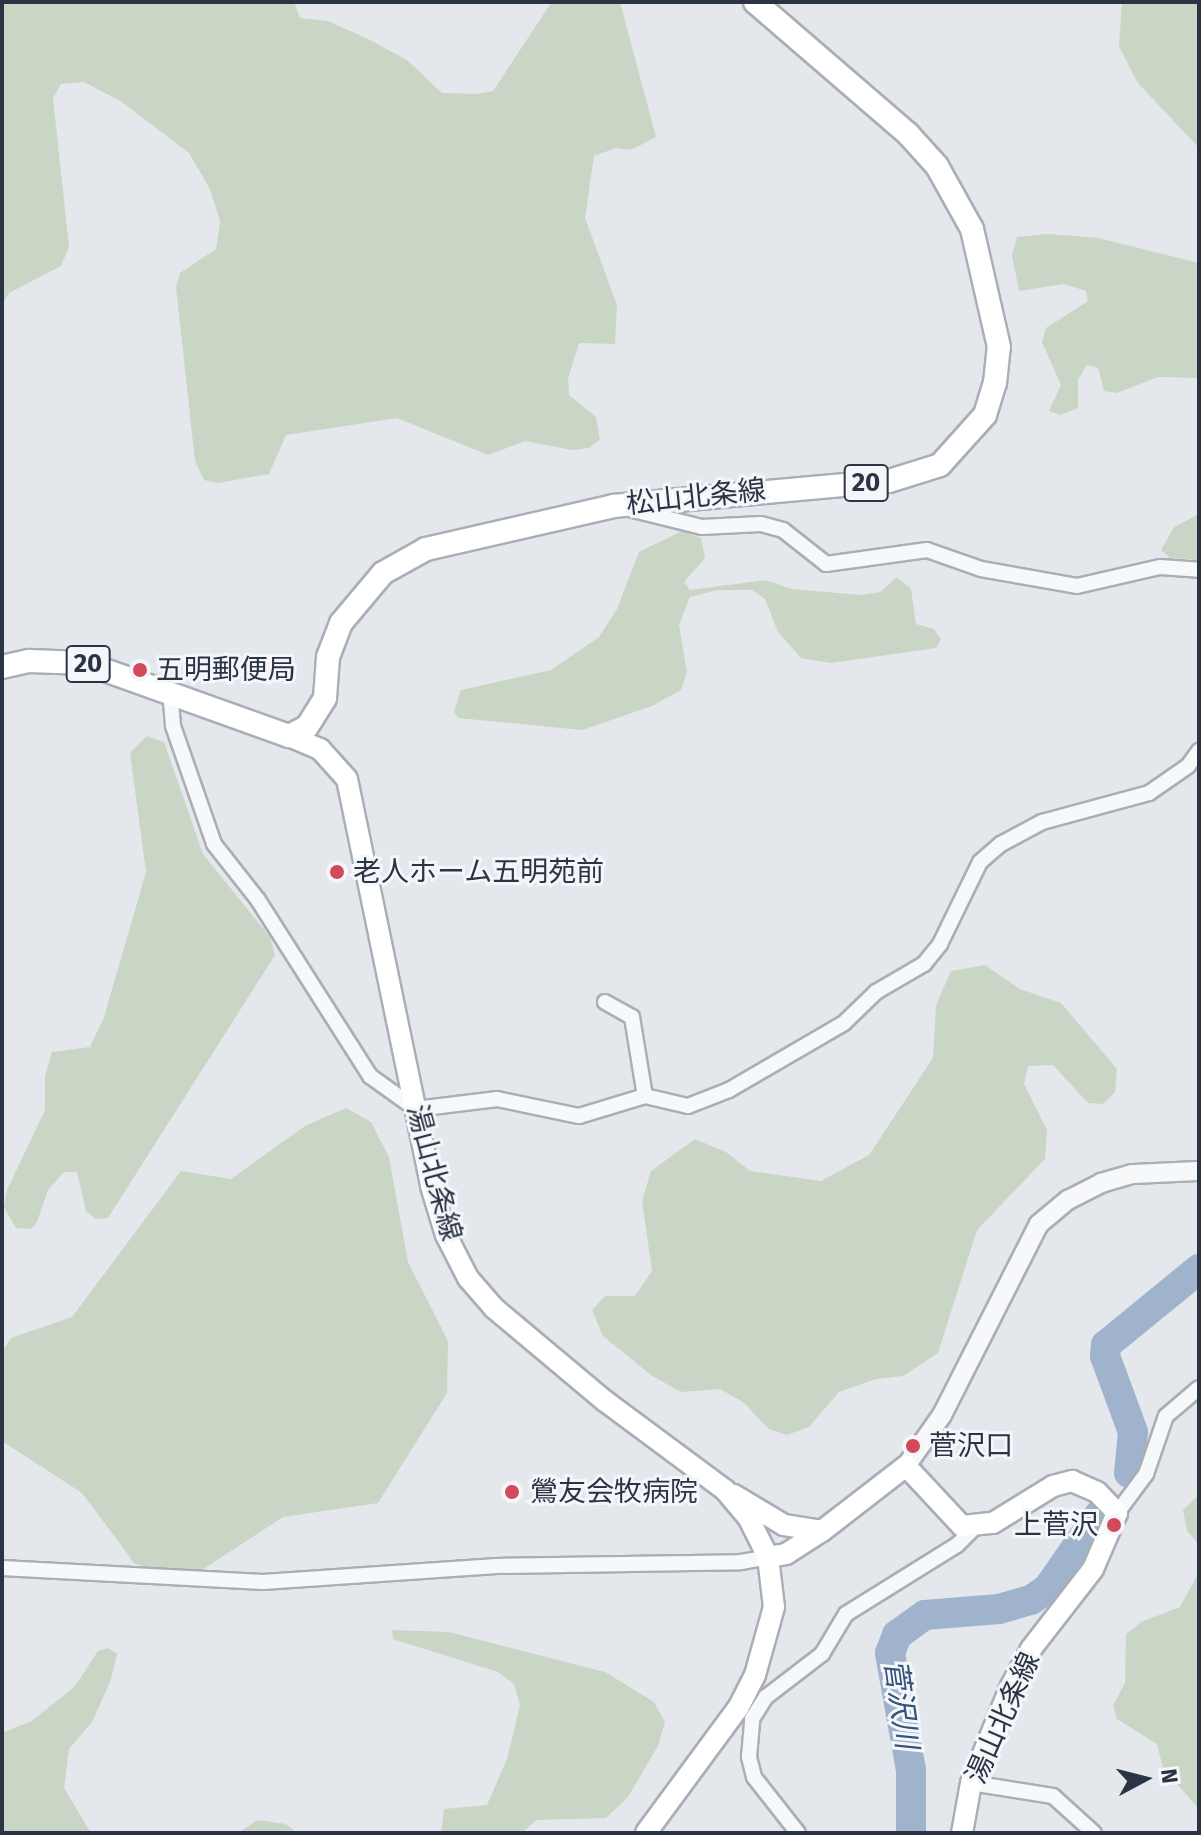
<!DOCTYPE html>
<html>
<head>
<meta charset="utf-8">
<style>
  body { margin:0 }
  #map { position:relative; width:1201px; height:1835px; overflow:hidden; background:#e4e7ec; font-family:"Fira Sans","Noto Sans JP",sans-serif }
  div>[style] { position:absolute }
  .green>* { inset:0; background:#c9d6c5 }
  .river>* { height:30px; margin:-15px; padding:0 15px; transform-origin:15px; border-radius:15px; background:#9fb4cc }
  .roads { filter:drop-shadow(2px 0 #a9aeb7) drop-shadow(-2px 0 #a9aeb7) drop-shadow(0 2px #a9aeb7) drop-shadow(0 -2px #a9aeb7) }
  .minor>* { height:14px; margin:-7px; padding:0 7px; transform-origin:7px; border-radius:7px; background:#f7f8fa }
  .tertiary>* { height:18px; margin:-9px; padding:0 9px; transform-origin:9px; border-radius:9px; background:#f7f8fa }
  .secondary>* { height:20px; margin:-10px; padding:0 10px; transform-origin:10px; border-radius:10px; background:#fff }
  .primary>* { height:22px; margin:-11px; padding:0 11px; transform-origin:11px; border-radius:11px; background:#fff }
  .dots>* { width:22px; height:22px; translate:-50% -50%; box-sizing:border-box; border:4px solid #f4f6f9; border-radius:50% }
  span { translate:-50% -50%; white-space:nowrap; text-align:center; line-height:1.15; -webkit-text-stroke:6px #f4f6f9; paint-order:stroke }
  .shield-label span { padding:2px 6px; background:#f4f6f9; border:2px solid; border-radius:6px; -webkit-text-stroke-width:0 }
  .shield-label { font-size:26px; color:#2b3445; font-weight:700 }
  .street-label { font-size:28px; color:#2b3445 }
  .poi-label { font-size:28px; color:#2b3445 }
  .left { translate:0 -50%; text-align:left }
  .right { translate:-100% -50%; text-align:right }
  .water-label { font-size:30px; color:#34527a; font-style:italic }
  .frame { position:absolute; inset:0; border:4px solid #2b3445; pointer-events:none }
  .north { position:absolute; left:1105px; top:1739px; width:80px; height:80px; -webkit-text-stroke:6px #f4f6f9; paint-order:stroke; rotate:83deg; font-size:22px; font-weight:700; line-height:32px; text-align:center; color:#2b3445 }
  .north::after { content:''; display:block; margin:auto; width:28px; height:36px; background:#2b3445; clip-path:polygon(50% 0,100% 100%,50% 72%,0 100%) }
</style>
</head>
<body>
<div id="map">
  <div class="green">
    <i style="clip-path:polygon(2px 2px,294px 2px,300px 18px,328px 21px,368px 39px,407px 60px,442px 93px,476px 94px,493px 91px,551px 3px,620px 2px,656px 137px,631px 150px,616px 148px,594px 156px,585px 218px,617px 305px,615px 344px,579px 343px,568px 379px,569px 395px,596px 417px,600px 439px,589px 448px,572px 450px,525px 441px,488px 455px,397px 418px,286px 435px,269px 474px,218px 483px,204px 480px,195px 461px,176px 287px,180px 273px,216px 249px,220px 221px,210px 189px,189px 153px,122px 102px,84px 82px,61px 84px,53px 98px,69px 247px,61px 266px,9px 293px,2px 305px)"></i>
    <i style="clip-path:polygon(1122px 2px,1199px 2px,1199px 148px,1137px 82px,1119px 46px)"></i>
    <i style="clip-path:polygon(1048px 234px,1098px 238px,1199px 263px,1199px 378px,1158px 377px,1117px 393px,1104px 391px,1098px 368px,1087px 365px,1078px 380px,1078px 408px,1060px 415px,1049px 411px,1061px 385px,1042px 342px,1046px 328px,1088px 301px,1086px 291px,1064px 284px,1019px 291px,1012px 255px,1017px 237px)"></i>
    <i style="clip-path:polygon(1199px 514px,1199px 560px,1170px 558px,1161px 550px,1174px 527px)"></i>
    <i style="clip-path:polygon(682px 531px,701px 538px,705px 558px,684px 582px,690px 590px,765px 580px,792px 589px,861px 595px,880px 592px,897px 577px,911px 589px,916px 624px,934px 629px,941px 639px,936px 648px,831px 663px,801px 658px,778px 632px,765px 599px,752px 590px,718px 590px,690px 597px,679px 625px,687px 672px,681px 690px,652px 706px,582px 730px,458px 718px,454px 711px,461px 690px,551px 670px,599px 637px,617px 609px,639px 552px)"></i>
    <i style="clip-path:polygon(147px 736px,164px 742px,203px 854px,270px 937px,275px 955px,108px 1218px,96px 1219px,86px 1211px,77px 1172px,64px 1172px,48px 1190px,37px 1222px,31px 1229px,16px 1228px,4px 1207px,7px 1190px,45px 1110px,45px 1076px,52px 1052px,90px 1047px,104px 1017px,146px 872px,130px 753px)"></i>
    <i style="clip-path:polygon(985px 965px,1020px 989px,1061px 1003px,1117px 1069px,1115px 1092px,1103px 1104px,1088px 1103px,1053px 1065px,1028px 1066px,1024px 1084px,1047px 1130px,1045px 1159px,977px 1230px,938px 1353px,903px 1376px,876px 1379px,839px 1392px,809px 1427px,787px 1435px,769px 1429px,743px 1402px,720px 1389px,681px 1392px,652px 1376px,603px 1336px,592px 1310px,605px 1296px,635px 1296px,652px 1271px,642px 1201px,651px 1171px,695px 1139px,726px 1152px,750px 1171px,821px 1181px,869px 1155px,933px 1058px,936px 1005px,951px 971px)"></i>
    <i style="clip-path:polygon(346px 1108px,371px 1122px,389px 1157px,408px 1262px,448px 1341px,447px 1393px,378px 1503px,283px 1517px,202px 1570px,175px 1573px,135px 1564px,82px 1493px,2px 1441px,2px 1352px,11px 1338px,72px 1317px,181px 1171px,231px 1179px,305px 1126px)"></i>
    <i style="clip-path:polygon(1199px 1495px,1199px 1544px,1187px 1531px,1183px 1510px)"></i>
    <i style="clip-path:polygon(1199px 1572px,1199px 1809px,1163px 1768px,1157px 1744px,1117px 1719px,1113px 1705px,1125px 1683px,1126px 1634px,1141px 1622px,1180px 1607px)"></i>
    <i style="clip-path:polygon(392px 1630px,449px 1632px,605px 1672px,654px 1702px,665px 1722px,658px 1746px,628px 1797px,606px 1818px,536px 1820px,522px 1833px,441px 1833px,444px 1809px,487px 1805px,507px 1759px,520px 1705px,514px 1684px,498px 1672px,393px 1639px)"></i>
    <i style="clip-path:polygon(108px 1648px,117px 1654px,110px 1682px,92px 1722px,69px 1749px,64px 1788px,91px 1833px,2px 1833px,2px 1733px,32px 1721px,75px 1686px,98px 1651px)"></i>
    <i style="clip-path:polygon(258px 1820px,286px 1824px,297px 1833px,238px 1833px)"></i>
  </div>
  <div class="river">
    <i style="left:1129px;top:1473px;width:41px;rotate:-84.4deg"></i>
    <i style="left:1133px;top:1432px;width:81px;rotate:-110.2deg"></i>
    <i style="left:1105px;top:1356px;width:11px;rotate:-85deg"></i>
    <i style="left:1106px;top:1345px;width:120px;rotate:-39.3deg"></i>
    <i style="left:911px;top:1833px;width:63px;rotate:-90deg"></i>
    <i style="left:911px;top:1770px;width:119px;rotate:-100.2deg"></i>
    <i style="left:890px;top:1653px;width:19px;rotate:-69deg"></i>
    <i style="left:897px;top:1635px;width:34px;rotate:-36deg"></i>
    <i style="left:925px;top:1615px;width:74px;rotate:-4.6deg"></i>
    <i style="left:999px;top:1609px;width:33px;rotate:-16deg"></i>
    <i style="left:1031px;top:1600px;width:21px;rotate:-35deg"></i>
    <i style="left:1048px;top:1588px;width:89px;rotate:-55.1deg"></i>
  </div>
  <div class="roads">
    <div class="minor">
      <i style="left:629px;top:509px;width:75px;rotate:13.9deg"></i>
      <i style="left:702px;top:527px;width:59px;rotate:-2.9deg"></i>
      <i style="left:761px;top:524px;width:23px;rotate:15deg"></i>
      <i style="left:783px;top:530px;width:55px;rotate:38.3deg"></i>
      <i style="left:826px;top:564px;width:102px;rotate:-7.9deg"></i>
      <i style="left:927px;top:550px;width:57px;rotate:19.4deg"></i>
      <i style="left:981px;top:569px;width:97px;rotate:10deg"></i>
      <i style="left:1077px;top:586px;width:85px;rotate:-12.9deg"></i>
      <i style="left:1160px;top:567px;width:39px;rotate:4deg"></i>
      <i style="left:170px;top:691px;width:35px;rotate:85deg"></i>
      <i style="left:173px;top:726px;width:125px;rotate:70.8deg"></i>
      <i style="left:214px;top:844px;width:71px;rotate:51.8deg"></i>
      <i style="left:258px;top:900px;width:209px;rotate:57.5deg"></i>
      <i style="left:370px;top:1076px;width:57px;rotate:35.7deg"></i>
      <i style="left:416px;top:1109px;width:82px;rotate:-7deg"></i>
      <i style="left:497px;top:1099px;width:84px;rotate:11.7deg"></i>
      <i style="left:579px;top:1116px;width:69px;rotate:-16.9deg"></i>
      <i style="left:645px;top:1096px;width:44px;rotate:13.1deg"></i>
      <i style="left:688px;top:1106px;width:44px;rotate:-21.3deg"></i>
      <i style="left:729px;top:1090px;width:133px;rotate:-30.2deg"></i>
      <i style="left:844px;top:1023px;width:45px;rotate:-44.1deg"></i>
      <i style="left:876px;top:992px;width:56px;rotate:-30.3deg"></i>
      <i style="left:924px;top:964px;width:26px;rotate:-51deg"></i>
      <i style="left:940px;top:944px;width:91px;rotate:-64deg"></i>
      <i style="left:980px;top:862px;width:28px;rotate:-41deg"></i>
      <i style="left:1001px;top:844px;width:47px;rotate:-28.2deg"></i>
      <i style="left:1042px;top:822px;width:111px;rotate:-15.2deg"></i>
      <i style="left:1149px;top:793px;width:47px;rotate:-34.7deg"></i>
      <i style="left:1188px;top:766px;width:19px;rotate:-54deg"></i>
      <i style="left:605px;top:1002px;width:31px;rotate:29deg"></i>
      <i style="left:632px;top:1017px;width:80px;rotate:80.7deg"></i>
      <i style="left:1117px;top:1513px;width:49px;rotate:-53.4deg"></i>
      <i style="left:1146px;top:1474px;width:61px;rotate:-71deg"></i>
      <i style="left:1166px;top:1416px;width:43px;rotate:-40.3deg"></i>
      <i style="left:2px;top:1568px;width:261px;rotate:3.1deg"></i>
      <i style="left:263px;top:1582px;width:234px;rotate:-3.9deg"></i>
      <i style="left:496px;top:1566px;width:245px;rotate:-0.9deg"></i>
      <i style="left:741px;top:1562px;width:27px;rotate:-10deg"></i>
      <i style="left:971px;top:1783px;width:83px;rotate:9deg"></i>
      <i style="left:1053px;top:1796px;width:55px;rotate:42.1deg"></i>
      <i style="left:798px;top:1833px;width:71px;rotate:-128.2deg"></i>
      <i style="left:754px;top:1777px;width:21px;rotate:-104deg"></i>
      <i style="left:749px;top:1757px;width:38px;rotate:-85deg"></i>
      <i style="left:752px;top:1719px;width:26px;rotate:-58deg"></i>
      <i style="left:766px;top:1697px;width:71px;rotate:-37.5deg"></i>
      <i style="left:822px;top:1654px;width:47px;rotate:-59deg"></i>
      <i style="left:846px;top:1614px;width:131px;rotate:-31.9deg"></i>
      <i style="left:957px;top:1545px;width:24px;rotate:-45deg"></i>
    </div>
    <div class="tertiary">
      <i style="left:906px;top:1466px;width:62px;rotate:-54.8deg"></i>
      <i style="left:942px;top:1415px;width:214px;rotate:-63.1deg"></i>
      <i style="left:1039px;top:1224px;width:38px;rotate:-40deg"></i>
      <i style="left:1068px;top:1200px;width:37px;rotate:-27deg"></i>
      <i style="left:1101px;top:1183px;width:32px;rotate:-16deg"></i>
      <i style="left:1132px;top:1174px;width:67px;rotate:-2.6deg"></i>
    </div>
    <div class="secondary">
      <i style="left:289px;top:736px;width:34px;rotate:23deg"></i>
      <i style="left:320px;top:749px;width:40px;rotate:48deg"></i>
      <i style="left:347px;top:779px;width:416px;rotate:78.3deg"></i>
      <i style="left:431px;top:1186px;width:51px;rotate:73deg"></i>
      <i style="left:446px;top:1235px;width:48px;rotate:62.9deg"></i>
      <i style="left:468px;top:1278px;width:40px;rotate:49deg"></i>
      <i style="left:494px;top:1308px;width:145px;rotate:40deg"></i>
      <i style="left:605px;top:1401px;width:149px;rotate:36.6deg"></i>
      <i style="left:725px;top:1490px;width:38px;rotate:50deg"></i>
      <i style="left:749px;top:1519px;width:42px;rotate:63.4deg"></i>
      <i style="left:768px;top:1557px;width:50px;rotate:83.2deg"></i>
      <i style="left:774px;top:1607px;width:71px;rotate:105.6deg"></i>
      <i style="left:755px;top:1675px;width:37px;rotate:117deg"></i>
      <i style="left:738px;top:1708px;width:155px;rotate:126.4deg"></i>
      <i style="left:734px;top:1495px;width:58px;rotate:31deg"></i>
      <i style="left:784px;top:1525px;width:38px;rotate:9deg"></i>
      <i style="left:768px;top:1557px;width:18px;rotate:-9deg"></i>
      <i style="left:786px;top:1554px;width:43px;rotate:-32.6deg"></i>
      <i style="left:822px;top:1531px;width:106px;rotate:-37.7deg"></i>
      <i style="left:906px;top:1466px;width:82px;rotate:47deg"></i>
      <i style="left:962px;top:1526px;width:31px;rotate:-6deg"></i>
      <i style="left:993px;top:1523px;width:70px;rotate:-31.7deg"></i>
      <i style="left:1053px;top:1486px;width:20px;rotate:-15deg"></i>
      <i style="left:1072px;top:1481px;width:27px;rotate:24deg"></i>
      <i style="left:1097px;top:1492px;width:29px;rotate:46deg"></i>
      <i style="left:1117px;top:1513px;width:61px;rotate:113.2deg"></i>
      <i style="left:1093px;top:1569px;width:101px;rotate:127.8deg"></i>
      <i style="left:1031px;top:1649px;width:42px;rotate:118.4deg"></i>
      <i style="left:1011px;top:1686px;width:105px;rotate:112.4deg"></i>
      <i style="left:971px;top:1783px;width:51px;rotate:100.2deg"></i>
    </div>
    <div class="primary">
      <i style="left:2px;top:667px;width:28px;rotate:-13deg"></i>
      <i style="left:29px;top:661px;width:56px;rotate:2deg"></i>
      <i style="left:85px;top:663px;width:217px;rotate:19.7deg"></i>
      <i style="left:289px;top:736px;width:20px;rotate:-27deg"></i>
      <i style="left:307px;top:727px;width:34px;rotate:-58deg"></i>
      <i style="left:325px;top:698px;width:41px;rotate:-85.8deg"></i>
      <i style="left:328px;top:657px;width:36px;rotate:-69deg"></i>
      <i style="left:341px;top:623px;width:65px;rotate:-50deg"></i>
      <i style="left:383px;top:573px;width:49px;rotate:-29.2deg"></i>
      <i style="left:426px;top:549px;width:192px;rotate:-12.9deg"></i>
      <i style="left:613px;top:506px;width:277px;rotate:-5.2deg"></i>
      <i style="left:889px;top:481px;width:53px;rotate:-17.4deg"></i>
      <i style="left:940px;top:465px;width:67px;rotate:-48deg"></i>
      <i style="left:985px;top:415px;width:34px;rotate:-73deg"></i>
      <i style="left:995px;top:383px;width:36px;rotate:-84deg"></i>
      <i style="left:999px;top:347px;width:121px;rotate:-102.9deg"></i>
      <i style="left:972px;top:229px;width:72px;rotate:-119.1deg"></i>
      <i style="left:937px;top:166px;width:43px;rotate:-132.2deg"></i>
      <i style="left:908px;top:134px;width:202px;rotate:-139.2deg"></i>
    </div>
  </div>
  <div class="dots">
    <i style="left:140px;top:670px;background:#d1495b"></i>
    <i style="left:337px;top:872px;background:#d1495b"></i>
    <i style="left:913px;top:1446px;background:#d1495b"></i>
    <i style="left:512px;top:1492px;background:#d1495b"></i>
    <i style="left:1114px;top:1525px;background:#d1495b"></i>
  </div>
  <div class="shield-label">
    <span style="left:866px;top:483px">20</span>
    <span style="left:88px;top:664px">20</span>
  </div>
  <div class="street-label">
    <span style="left:696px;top:497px;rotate:-6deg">松山北条線</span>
    <span style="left:434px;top:1173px;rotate:75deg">湯山北条線</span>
    <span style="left:1003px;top:1718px;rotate:-66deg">湯山北条線</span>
  </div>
  <div class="poi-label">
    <span class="left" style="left:156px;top:670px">五明郵便局</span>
    <span class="left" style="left:353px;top:872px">老人ホーム五明苑前</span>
    <span class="left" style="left:929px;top:1446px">菅沢口</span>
    <span class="left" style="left:530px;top:1492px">鶯友会牧病院</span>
    <span class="right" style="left:1098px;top:1525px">上菅沢</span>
  </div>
  <div class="water-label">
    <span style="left:901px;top:1704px;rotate:82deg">菅沢川</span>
  </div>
  <div class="frame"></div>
  <div class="north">N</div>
</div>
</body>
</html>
